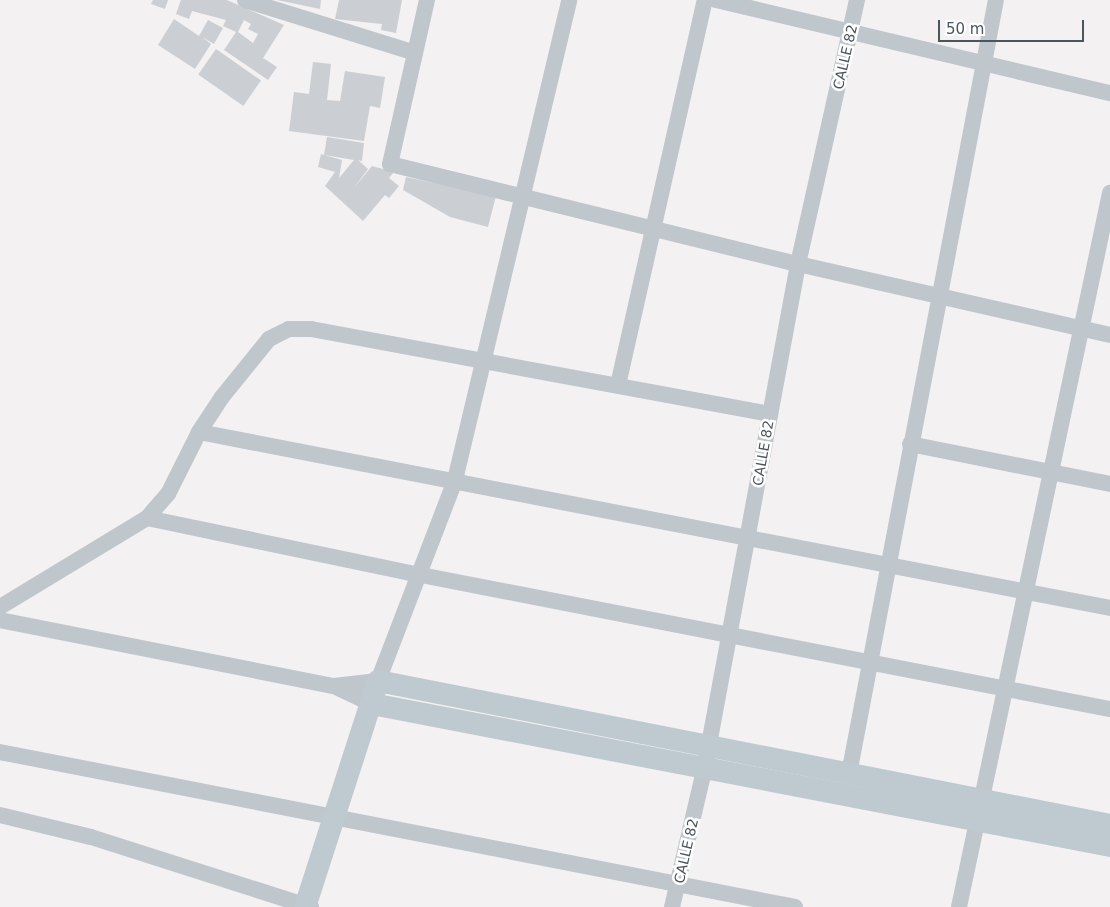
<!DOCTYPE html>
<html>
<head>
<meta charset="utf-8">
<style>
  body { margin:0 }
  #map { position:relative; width:1110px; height:907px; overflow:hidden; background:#f3f1f1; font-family:"DejaVu Sans",sans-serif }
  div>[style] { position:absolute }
  .building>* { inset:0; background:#cbcfd3; transform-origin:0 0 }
  .street>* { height:16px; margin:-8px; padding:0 8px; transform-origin:8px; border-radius:8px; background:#bfc6cc }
  .secondary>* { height:22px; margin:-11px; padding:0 11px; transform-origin:11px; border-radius:11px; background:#bfc9d0 }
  span { translate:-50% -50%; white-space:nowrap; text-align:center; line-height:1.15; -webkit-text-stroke:5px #fff; paint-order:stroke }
  .street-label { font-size:14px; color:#4b565c }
  .scale { position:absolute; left:938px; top:20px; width:146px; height:22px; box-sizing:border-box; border:2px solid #4b565c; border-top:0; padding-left:6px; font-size:15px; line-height:18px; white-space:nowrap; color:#4b565c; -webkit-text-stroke:4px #fff; paint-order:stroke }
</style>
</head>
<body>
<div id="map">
  <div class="building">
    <i style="clip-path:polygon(153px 0,168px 0,165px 9px,151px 4px)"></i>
    <i style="clip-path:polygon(evenodd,181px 0,227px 0,284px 25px,263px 58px,277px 67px,268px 80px,224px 50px,236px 32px,223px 26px,226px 20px,192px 11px,189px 19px,176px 14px,181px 0,244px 20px,251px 24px,248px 29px,258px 34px,253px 43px,238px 32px,244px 20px)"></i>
    <i style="clip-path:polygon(277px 0,321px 0,320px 9px)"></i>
    <i style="clip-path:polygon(339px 0,402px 0,396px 33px,381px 30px,382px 24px,335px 19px)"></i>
    <i style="clip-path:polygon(174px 19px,199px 36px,208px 20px,223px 28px,214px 44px,202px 37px,211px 44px,195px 69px,158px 45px)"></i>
    <i style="left:216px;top:49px;width:55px;height:31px;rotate:35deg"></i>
    <i style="clip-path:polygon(313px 62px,331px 64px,327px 100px,340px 101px,345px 71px,385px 77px,380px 108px,370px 106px,364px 141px,289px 131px,294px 92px,309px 94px)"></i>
    <i style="clip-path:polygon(327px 137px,364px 143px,362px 161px,358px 160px,368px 169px,353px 189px,372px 166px,394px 172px,389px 178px,399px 186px,389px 198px,385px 195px,363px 221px,325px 186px,335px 172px,318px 167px,321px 154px,324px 155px,342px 160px,339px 178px,354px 160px,324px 155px)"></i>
    <i style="clip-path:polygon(406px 177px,496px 196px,488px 227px,450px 217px,403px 190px)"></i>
  </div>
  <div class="street">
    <i style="left:245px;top:0;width:178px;rotate:17.3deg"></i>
    <i style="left:427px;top:0;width:168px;rotate:102.7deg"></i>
    <i style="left:390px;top:164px;width:420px;rotate:13.8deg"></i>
    <i style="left:798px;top:264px;width:320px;rotate:12.8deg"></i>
    <i style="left:716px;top:0;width:405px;rotate:13.3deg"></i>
    <i style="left:618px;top:385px;width:395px;rotate:-77.3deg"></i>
    <i style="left:199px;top:432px;width:928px;rotate:10.93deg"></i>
    <i style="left:910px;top:444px;width:204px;rotate:11.3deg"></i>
    <i style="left:147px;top:518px;width:280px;rotate:11.8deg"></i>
    <i style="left:421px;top:575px;width:702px;rotate:11.01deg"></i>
    <i style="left:0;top:607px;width:172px;rotate:-31.2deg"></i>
    <i style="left:147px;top:518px;width:32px;rotate:-49deg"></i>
    <i style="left:168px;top:494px;width:69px;rotate:-63.4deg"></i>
    <i style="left:199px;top:432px;width:42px;rotate:-56.7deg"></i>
    <i style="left:222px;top:397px;width:75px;rotate:-51deg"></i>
    <i style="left:269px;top:339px;width:22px;rotate:-27deg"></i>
    <i style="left:289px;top:329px;width:22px"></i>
    <i style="left:311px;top:329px;width:467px;rotate:10.5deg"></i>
    <i style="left:0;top:620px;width:340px;rotate:11.2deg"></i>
    <i style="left:334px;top:686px;width:42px;rotate:25.3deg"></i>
    <i style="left:334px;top:686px;width:44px;rotate:-6.5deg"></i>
    <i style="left:378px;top:681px;width:215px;rotate:-69deg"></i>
    <i style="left:455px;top:480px;width:493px;rotate:-76.6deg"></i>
    <i style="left:0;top:752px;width:810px;rotate:11.03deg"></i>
    <i style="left:849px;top:774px;width:788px;rotate:-79.25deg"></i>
    <i style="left:0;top:815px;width:94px;rotate:13.6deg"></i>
    <i style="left:91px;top:837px;width:231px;rotate:17.7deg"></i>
    <i style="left:672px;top:907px;width:145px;rotate:-76.8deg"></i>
    <i style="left:705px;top:766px;width:511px;rotate:-79.5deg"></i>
    <i style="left:798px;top:264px;width:271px;rotate:-77.4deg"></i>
    <i style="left:959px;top:907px;width:730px;rotate:-78.06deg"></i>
  </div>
  <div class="secondary">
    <i style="left:372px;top:704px;width:752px;rotate:10.89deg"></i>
    <i style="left:305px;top:907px;width:237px;rotate:-72.1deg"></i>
    <i style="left:378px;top:681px;width:746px;rotate:11.13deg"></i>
  </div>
  <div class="street-label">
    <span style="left:845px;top:57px;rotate:-77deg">CALLE 82</span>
    <span style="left:763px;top:453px;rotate:-80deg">CALLE 82</span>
    <span style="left:686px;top:851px;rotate:-77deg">CALLE 82</span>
  </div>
  <div class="scale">50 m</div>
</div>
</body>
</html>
